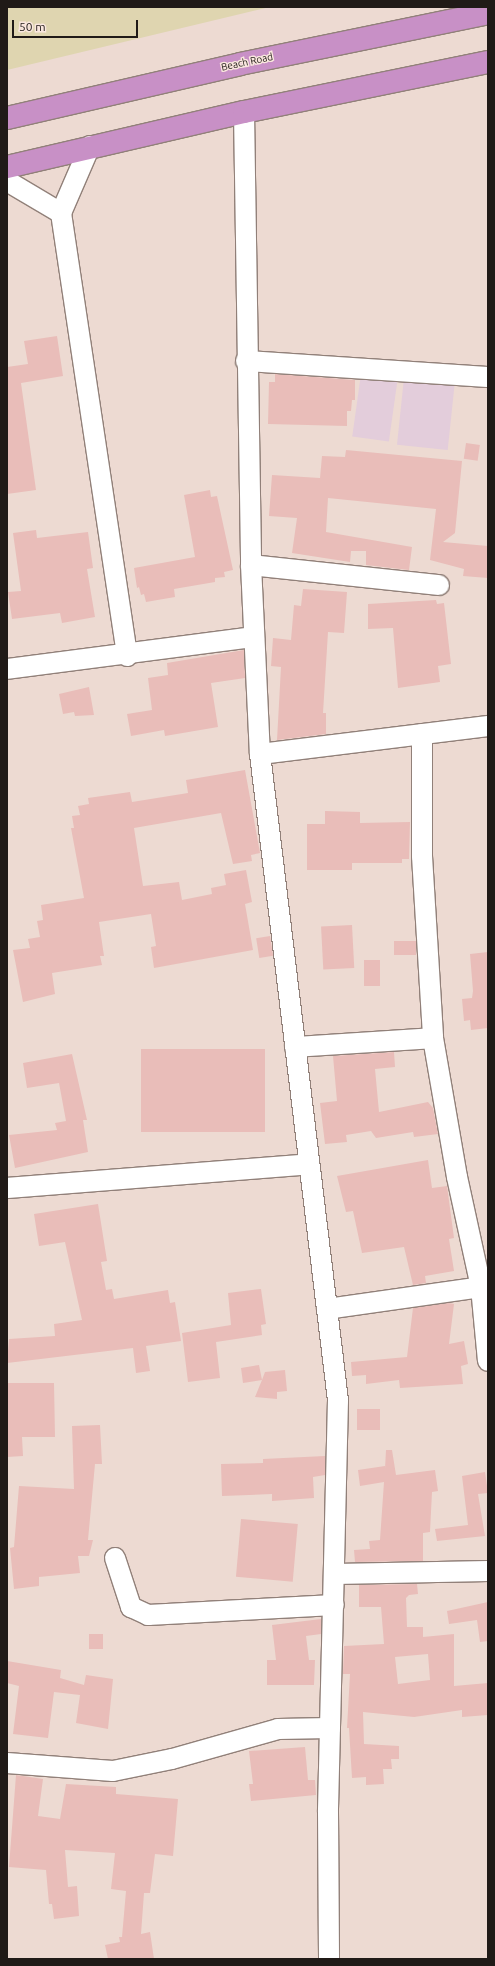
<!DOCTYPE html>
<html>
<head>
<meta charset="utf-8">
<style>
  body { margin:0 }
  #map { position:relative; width:495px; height:1966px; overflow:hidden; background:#eddad2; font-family:Ubuntu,sans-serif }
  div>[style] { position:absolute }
  .medical>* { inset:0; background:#e3cddb; transform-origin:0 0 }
  .sand>* { inset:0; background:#dfd5b0 }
  .building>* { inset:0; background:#e9bdb9; transform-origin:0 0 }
  .roads { filter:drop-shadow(1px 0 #918079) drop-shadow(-1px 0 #918079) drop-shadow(0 1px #918079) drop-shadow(0 -1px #918079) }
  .minor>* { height:20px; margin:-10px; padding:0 10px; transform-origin:10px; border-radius:10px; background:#fff }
  .trunk>* { height:22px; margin:-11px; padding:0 11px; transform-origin:11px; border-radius:11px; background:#c890c6 }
  span { translate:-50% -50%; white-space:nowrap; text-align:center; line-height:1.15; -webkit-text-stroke:3px #fae7df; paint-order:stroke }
  .street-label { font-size:10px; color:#201a17 }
  .frame { position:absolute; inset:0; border:8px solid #201a17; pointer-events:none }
  .scale { position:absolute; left:12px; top:20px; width:126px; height:18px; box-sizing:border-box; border:2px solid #201a17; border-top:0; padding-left:5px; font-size:12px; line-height:14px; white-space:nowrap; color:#201a17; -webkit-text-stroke:3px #fae7df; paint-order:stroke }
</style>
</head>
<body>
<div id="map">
  <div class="medical">
    <i style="left:361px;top:374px;width:37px;height:63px;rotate:8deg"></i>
    <i style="left:404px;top:378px;width:51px;height:67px;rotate:6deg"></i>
  </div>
  <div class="sand">
    <i style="clip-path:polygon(7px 7px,270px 7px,7px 70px)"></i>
  </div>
  <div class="building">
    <i style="clip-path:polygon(57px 336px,63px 376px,21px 383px,36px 490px,7px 494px,7px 367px,28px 364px,24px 341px)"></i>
    <i style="clip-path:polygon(275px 374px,355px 380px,355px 400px,352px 400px,351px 411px,347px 411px,347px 426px,268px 424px,269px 382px,275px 382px)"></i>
    <i style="left:466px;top:443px;width:14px;height:16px;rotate:8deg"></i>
    <i style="clip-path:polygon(346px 450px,462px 461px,455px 533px,443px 542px,488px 546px,488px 578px,463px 576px,464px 569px,430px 560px,436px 509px,328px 498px,326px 532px,412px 547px,409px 570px,366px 565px,366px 551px,351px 551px,350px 562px,292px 553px,297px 518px,269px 516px,272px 475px,320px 478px,322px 456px,345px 457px)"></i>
    <i style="clip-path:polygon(210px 490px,211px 497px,217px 496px,233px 570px,224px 572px,225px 577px,215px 578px,215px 582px,174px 589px,175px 597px,146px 602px,144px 594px,141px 595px,139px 587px,137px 588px,134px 568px,195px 557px,184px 495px)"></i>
    <i style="clip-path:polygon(36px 530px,37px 538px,88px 532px,93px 568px,87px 569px,95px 617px,62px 623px,60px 613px,12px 619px,8px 592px,21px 591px,13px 533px)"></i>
    <i style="clip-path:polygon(303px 589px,347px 592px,344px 633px,328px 632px,323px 713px,326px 713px,326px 734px,277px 740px,281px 667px,271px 666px,273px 638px,291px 640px,294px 605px,301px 606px)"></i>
    <i style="clip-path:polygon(436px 600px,437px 604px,444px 603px,451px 664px,438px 666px,440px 682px,398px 688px,393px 628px,368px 629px,368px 604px)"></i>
    <i style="clip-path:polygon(244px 650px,245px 678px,211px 683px,218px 727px,165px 736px,164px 730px,131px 736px,127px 714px,152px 710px,148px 678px,168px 675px,167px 663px)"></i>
    <i style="clip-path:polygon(89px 687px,94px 715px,75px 716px,74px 712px,63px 714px,59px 694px)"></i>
    <i style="clip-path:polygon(245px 770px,260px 853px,251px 855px,252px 861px,233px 864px,221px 813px,134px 828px,143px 886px,179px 882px,182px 900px,212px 894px,211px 888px,226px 885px,224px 874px,246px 870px,252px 902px,245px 904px,253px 950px,154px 968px,151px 947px,156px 946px,151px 914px,99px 922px,104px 956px,100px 956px,102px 965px,52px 973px,55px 994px,23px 1002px,13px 950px,30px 948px,28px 939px,40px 937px,37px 921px,43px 920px,41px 905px,84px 898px,71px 828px,74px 828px,72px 816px,80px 815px,78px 806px,89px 804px,88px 798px,130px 792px,132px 802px,188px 793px,186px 780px)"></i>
    <i style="clip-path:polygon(325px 811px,360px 812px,360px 823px,410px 822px,409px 859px,402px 859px,402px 863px,352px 863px,352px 870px,307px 870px,307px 824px,325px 824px)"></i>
    <i style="left:352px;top:925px;width:43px;height:31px;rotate:87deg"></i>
    <i style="left:270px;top:936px;width:20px;height:14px;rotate:81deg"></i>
    <i style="left:416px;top:941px;width:14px;height:22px;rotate:90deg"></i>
    <i style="clip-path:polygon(488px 952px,488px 1028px,471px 1030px,470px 1020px,464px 1021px,462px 999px,472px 998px,473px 991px,470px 954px)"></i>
    <i style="left:364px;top:960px;width:16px;height:26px"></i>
    <i style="left:141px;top:1049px;width:124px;height:83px"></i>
    <i style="clip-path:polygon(394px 1052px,395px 1067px,375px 1069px,379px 1112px,428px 1102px,433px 1108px,438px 1134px,414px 1137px,413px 1132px,376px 1138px,371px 1131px,346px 1135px,347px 1142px,325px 1144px,320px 1103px,337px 1101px,333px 1056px)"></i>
    <i style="clip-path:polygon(72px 1054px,87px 1120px,83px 1120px,88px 1152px,15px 1168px,9px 1135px,57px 1130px,55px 1123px,66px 1121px,59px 1083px,27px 1088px,23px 1063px)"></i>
    <i style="clip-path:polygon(428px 1160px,432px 1188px,447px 1186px,454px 1238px,449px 1239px,454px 1271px,425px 1276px,426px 1283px,413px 1285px,404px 1247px,362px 1253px,353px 1211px,346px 1212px,337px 1176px)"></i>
    <i style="clip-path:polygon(98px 1204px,107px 1261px,101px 1262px,106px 1290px,112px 1289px,114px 1299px,168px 1290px,170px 1303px,175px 1302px,181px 1341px,146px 1346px,150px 1371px,136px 1373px,133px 1348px,7px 1363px,9px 1339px,55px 1336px,54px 1324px,82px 1320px,65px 1242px,39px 1246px,34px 1214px)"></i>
    <i style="clip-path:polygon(261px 1289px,266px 1324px,261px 1325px,262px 1335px,216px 1342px,220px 1378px,188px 1382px,182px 1333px,231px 1325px,228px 1293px)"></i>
    <i style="clip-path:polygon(448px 1303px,454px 1304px,449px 1344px,464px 1341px,468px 1364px,461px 1366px,463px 1384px,400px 1388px,399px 1380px,366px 1384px,366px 1375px,352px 1376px,351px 1362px,407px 1357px,413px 1308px)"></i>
    <i style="clip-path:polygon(259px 1365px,262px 1380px,265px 1372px,285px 1370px,287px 1391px,277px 1392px,277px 1399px,255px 1397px,262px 1380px,243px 1383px,241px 1368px)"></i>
    <i style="clip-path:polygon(7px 1383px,54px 1383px,55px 1437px,22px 1437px,23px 1456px,7px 1457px)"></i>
    <i style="left:357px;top:1409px;width:23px;height:21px"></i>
    <i style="clip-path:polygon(100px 1425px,102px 1464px,95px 1464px,88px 1540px,93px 1540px,89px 1556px,78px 1556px,80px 1573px,39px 1577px,39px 1586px,14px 1589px,10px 1548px,14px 1547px,19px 1486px,74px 1489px,72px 1426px)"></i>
    <i style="clip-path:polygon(386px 1450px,392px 1450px,396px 1475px,435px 1470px,438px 1491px,432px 1492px,430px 1532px,423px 1533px,423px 1561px,355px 1562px,354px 1550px,370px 1549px,369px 1541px,380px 1540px,384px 1482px,360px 1486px,358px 1470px,385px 1466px,385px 1469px)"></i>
    <i style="clip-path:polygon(325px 1456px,325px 1475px,313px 1477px,314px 1498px,272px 1501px,272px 1494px,222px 1496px,221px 1464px,263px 1463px,263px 1459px)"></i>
    <i style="clip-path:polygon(485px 1472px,488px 1493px,478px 1494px,485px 1536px,437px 1541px,435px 1529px,468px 1525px,462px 1476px)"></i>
    <i style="left:241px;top:1519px;width:57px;height:58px;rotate:5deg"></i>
    <i style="clip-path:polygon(evenodd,417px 1584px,418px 1594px,409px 1595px,406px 1598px,407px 1627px,423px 1627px,423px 1637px,454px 1634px,454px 1686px,488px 1683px,488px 1715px,462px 1717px,462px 1710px,414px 1717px,363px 1712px,364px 1744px,399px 1746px,399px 1759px,391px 1759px,392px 1769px,383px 1769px,384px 1784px,366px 1785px,366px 1777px,352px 1778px,349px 1728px,347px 1728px,350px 1674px,343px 1674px,344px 1646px,384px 1644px,381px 1607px,359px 1607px,359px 1585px,417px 1584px,428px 1654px,430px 1680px,398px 1684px,395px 1657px,428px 1654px)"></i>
    <i style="clip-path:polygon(488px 1602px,488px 1641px,480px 1642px,477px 1620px,449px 1624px,447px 1611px)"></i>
    <i style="clip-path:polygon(321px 1619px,321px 1634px,306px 1636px,309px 1660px,315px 1660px,314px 1685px,267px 1685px,267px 1660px,276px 1660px,272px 1625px)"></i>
    <i style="left:89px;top:1634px;width:14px;height:15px"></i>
    <i style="clip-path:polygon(7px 1661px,61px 1670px,60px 1678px,84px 1685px,86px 1675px,113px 1679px,108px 1729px,76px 1723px,80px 1695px,54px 1692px,48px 1738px,13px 1734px,19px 1686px,7px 1683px)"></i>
    <i style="clip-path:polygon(305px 1747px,308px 1780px,315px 1780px,316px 1795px,251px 1801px,249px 1784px,253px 1784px,249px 1751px)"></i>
    <i style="clip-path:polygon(16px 1775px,43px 1779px,38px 1816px,60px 1819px,66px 1784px,116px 1787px,116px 1794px,178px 1799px,173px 1856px,155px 1854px,150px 1893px,144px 1893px,141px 1934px,150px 1932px,154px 1959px,108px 1959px,105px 1945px,120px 1942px,119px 1937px,122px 1937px,126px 1891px,111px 1889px,115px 1853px,65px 1850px,68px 1887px,77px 1886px,79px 1916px,54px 1919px,52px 1904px,49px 1904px,46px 1870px,9px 1867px)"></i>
  </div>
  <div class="roads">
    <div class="minor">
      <i style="left:244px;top:112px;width:453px;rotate:89.1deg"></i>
      <i style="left:251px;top:565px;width:189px;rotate:87.3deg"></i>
      <i style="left:260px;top:754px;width:651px;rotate:83.12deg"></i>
      <i style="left:338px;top:1400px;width:412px;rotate:91.4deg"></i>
      <i style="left:328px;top:1812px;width:147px;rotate:89.6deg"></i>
      <i style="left:90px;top:146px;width:73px;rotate:113.4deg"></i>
      <i style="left:61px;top:213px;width:448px;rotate:81.5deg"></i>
      <i style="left:7px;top:181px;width:63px;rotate:30.7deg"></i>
      <i style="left:246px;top:361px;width:243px;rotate:3.8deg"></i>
      <i style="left:251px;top:565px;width:189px;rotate:6.1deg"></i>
      <i style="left:7px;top:669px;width:249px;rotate:-7.4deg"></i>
      <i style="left:422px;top:734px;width:122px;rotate:90deg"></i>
      <i style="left:422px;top:856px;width:182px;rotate:86.5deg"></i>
      <i style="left:433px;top:1038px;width:141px;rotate:80.2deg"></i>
      <i style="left:457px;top:1177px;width:113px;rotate:77.7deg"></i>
      <i style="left:481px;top:1287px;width:74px;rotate:84.6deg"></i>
      <i style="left:260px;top:754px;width:230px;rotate:-7deg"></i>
      <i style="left:295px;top:1047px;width:138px;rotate:-3.7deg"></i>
      <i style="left:7px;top:1188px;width:303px;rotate:-4.5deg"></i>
      <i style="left:327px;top:1309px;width:156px;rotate:-8.1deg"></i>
      <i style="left:115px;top:1558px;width:52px;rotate:71.9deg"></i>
      <i style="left:131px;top:1607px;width:19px;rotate:25deg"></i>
      <i style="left:148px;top:1615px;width:186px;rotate:-3.1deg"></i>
      <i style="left:335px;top:1574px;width:153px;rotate:-1.1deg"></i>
      <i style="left:7px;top:1763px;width:106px;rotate:4.3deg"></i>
      <i style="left:113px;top:1771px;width:60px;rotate:-11.5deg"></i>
      <i style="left:172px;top:1759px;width:110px;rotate:-15.8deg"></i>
      <i style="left:278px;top:1729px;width:52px;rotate:-1.1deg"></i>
    </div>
    <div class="trunk">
      <i style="left:7px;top:118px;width:239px;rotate:-13deg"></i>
      <i style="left:240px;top:64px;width:253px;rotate:-11.6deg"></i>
      <i style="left:7px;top:167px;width:243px;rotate:-13.1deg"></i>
      <i style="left:244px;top:112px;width:249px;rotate:-11.6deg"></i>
    </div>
  </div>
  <div class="street-label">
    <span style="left:247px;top:62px;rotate:-12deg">Beach Road</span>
  </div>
  <div class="frame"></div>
  <div class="scale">50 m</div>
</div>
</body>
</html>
